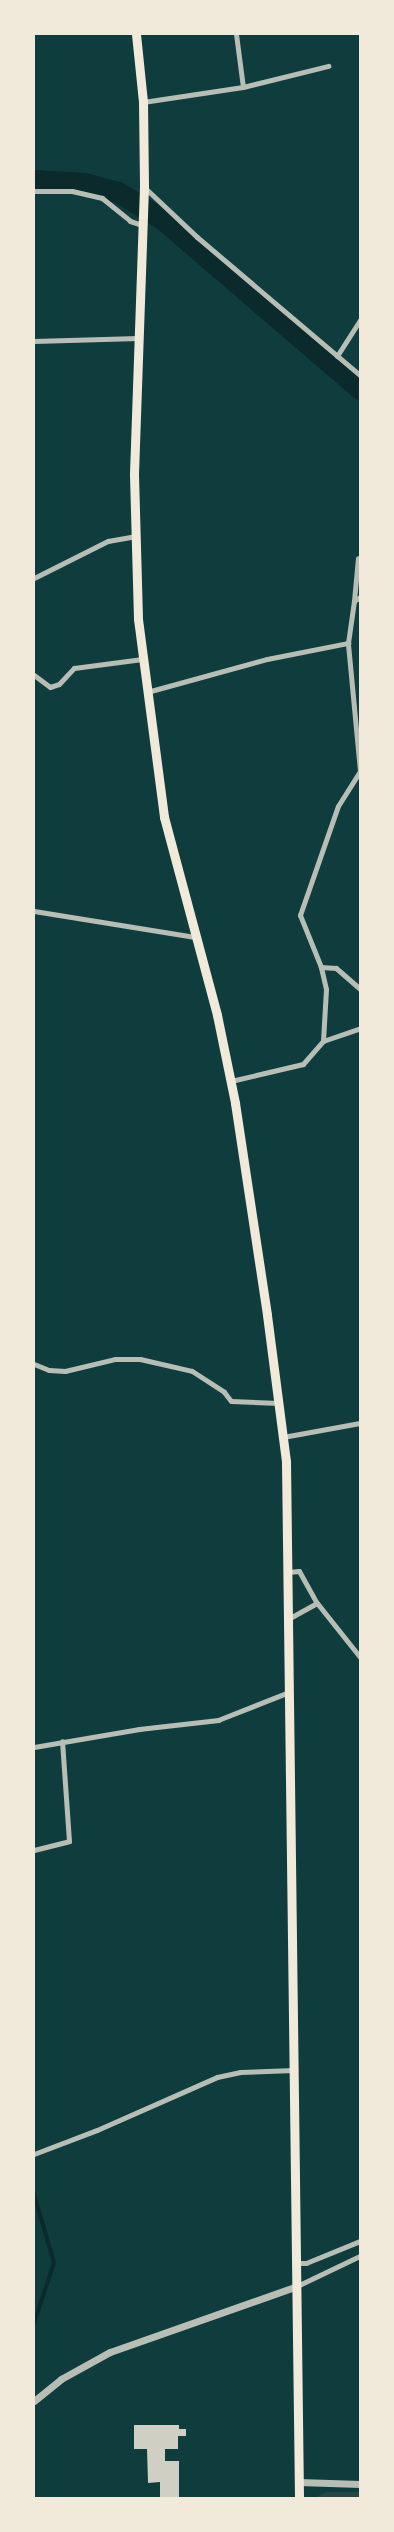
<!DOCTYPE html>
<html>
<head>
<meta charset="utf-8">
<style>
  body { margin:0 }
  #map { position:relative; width:394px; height:2532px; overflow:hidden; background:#0f3d3e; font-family:"Archivo Narrow",sans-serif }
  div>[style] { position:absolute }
  .green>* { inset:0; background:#244646 }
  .stream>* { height:4px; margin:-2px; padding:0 2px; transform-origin:2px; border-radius:2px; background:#0a2a2b }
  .river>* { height:21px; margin:-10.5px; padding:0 10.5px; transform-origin:10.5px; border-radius:10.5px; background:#0a2a2b }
  .building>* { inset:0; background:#cfcfc3 }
  .minor>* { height:5px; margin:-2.5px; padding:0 2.5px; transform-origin:2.5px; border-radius:2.5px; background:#b8beb3 }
  .tertiary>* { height:7px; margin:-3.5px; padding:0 3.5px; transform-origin:3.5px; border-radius:3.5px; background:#b8beb3 }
  .primary>* { height:9px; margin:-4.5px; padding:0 4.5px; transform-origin:4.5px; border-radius:4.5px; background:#f1e9da }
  span { translate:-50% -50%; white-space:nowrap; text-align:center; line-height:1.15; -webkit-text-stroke:4px #f1e9da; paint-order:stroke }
  .frame { position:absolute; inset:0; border:35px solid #f1e9da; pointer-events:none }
</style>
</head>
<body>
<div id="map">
  <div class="green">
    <i style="clip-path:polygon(326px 2492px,360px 2492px,360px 2498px,314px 2498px)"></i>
  </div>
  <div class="stream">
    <i style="left:34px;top:2194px;width:72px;rotate:73.8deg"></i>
    <i style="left:54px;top:2263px;width:63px;rotate:108.4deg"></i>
  </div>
  <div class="river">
    <i style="left:34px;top:180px;width:50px;rotate:3.4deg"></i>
    <i style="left:84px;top:183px;width:35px;rotate:15deg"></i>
    <i style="left:118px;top:192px;width:50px;rotate:31.2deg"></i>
    <i style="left:161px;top:218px;width:262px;rotate:40.7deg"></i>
  </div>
  <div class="building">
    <i style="clip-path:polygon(134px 2425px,179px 2425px,179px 2429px,186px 2429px,186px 2436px,178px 2436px,178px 2449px,165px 2449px,165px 2461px,179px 2461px,179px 2498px,160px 2498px,160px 2482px,148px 2483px,147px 2449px,134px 2449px)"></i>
  </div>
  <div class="minor">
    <i style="left:236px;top:34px;width:53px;rotate:82.5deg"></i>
    <i style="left:143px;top:102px;width:101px;rotate:-8.5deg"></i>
    <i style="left:243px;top:87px;width:88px;rotate:-13.9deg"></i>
    <i style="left:144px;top:187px;width:73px;rotate:43.3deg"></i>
    <i style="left:197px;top:237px;width:214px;rotate:40.3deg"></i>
    <i style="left:34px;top:191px;width:38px"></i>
    <i style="left:72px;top:191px;width:31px;rotate:13deg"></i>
    <i style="left:102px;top:198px;width:36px;rotate:39deg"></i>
    <i style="left:130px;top:221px;width:13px;rotate:18deg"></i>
    <i style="left:34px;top:341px;width:104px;rotate:-1.7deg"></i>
    <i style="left:337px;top:356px;width:43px;rotate:-57.4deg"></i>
    <i style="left:34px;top:578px;width:83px;rotate:-26.6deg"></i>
    <i style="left:108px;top:541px;width:27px;rotate:-10deg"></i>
    <i style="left:354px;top:601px;width:43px;rotate:-84.7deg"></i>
    <i style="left:34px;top:675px;width:20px;rotate:37deg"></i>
    <i style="left:50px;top:687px;width:9px;rotate:-18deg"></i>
    <i style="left:59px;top:684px;width:22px;rotate:-47deg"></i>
    <i style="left:74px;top:668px;width:69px;rotate:-7.5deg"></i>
    <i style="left:147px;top:692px;width:124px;rotate:-15.4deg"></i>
    <i style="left:267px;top:659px;width:83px;rotate:-11.2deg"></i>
    <i style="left:34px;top:911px;width:163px;rotate:9.2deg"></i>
    <i style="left:321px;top:967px;width:15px;rotate:4deg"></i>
    <i style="left:336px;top:968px;width:32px;rotate:41deg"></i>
    <i style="left:323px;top:1041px;width:52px;rotate:-86.7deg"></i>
    <i style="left:326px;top:989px;width:23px;rotate:-103deg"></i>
    <i style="left:321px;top:967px;width:56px;rotate:-112deg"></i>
    <i style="left:300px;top:915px;width:115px;rotate:-70.8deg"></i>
    <i style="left:338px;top:806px;width:41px;rotate:-57.8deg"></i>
    <i style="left:360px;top:771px;width:129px;rotate:-95.4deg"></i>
    <i style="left:348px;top:643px;width:42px;rotate:-81.9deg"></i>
    <i style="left:354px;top:601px;width:7px;rotate:-34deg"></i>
    <i style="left:231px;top:1081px;width:74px;rotate:-13.3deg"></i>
    <i style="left:303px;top:1064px;width:30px;rotate:-49deg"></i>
    <i style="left:323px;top:1041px;width:39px;rotate:-19deg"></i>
    <i style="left:34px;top:1364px;width:16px;rotate:22deg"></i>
    <i style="left:49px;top:1370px;width:16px;rotate:4deg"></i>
    <i style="left:65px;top:1371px;width:51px;rotate:-13.5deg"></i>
    <i style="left:115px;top:1359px;width:25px"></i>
    <i style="left:140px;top:1359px;width:53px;rotate:13deg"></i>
    <i style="left:192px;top:1371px;width:38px;rotate:33deg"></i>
    <i style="left:224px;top:1392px;width:11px;rotate:52deg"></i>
    <i style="left:231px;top:1401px;width:48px;rotate:2.4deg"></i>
    <i style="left:283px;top:1437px;width:78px;rotate:-10.3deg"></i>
    <i style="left:288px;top:1572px;width:11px;rotate:-5deg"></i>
    <i style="left:299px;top:1571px;width:37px;rotate:61deg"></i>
    <i style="left:317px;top:1603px;width:69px;rotate:51.5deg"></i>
    <i style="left:288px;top:1619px;width:33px;rotate:-29deg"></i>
    <i style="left:34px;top:1747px;width:107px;rotate:-9.7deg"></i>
    <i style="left:139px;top:1729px;width:80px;rotate:-6.5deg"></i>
    <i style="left:218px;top:1720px;width:76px;rotate:-21.5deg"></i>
    <i style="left:34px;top:1850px;width:36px;rotate:-14deg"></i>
    <i style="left:69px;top:1841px;width:100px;rotate:-94deg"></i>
    <i style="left:34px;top:2154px;width:67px;rotate:-20.9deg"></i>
    <i style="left:97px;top:2130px;width:131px;rotate:-23.8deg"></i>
    <i style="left:217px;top:2077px;width:24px;rotate:-12deg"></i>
    <i style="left:240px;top:2072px;width:54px;rotate:-2.1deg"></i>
    <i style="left:298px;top:2263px;width:8px"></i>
    <i style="left:306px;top:2263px;width:58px;rotate:-22.2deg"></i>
    <i style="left:297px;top:2286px;width:70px;rotate:-25.5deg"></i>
  </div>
  <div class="tertiary">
    <i style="left:34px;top:2401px;width:35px;rotate:-39deg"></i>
    <i style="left:61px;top:2379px;width:56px;rotate:-28.9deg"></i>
    <i style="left:110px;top:2352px;width:198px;rotate:-19.4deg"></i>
    <i style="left:299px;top:2482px;width:61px;rotate:1.9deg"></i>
  </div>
  <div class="primary">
    <i style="left:136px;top:34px;width:68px;rotate:84.1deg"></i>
    <i style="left:143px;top:102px;width:85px;rotate:89.3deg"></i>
    <i style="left:144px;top:187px;width:288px;rotate:92deg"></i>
    <i style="left:134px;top:475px;width:144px;rotate:88.4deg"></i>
    <i style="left:138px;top:619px;width:200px;rotate:82.5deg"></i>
    <i style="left:164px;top:817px;width:205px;rotate:75deg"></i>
    <i style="left:217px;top:1015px;width:90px;rotate:78.4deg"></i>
    <i style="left:235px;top:1103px;width:214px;rotate:81.4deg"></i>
    <i style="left:267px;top:1315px;width:148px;rotate:82.6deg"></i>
    <i style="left:286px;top:1462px;width:1036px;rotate:89.28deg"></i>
  </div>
  <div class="frame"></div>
</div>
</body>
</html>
